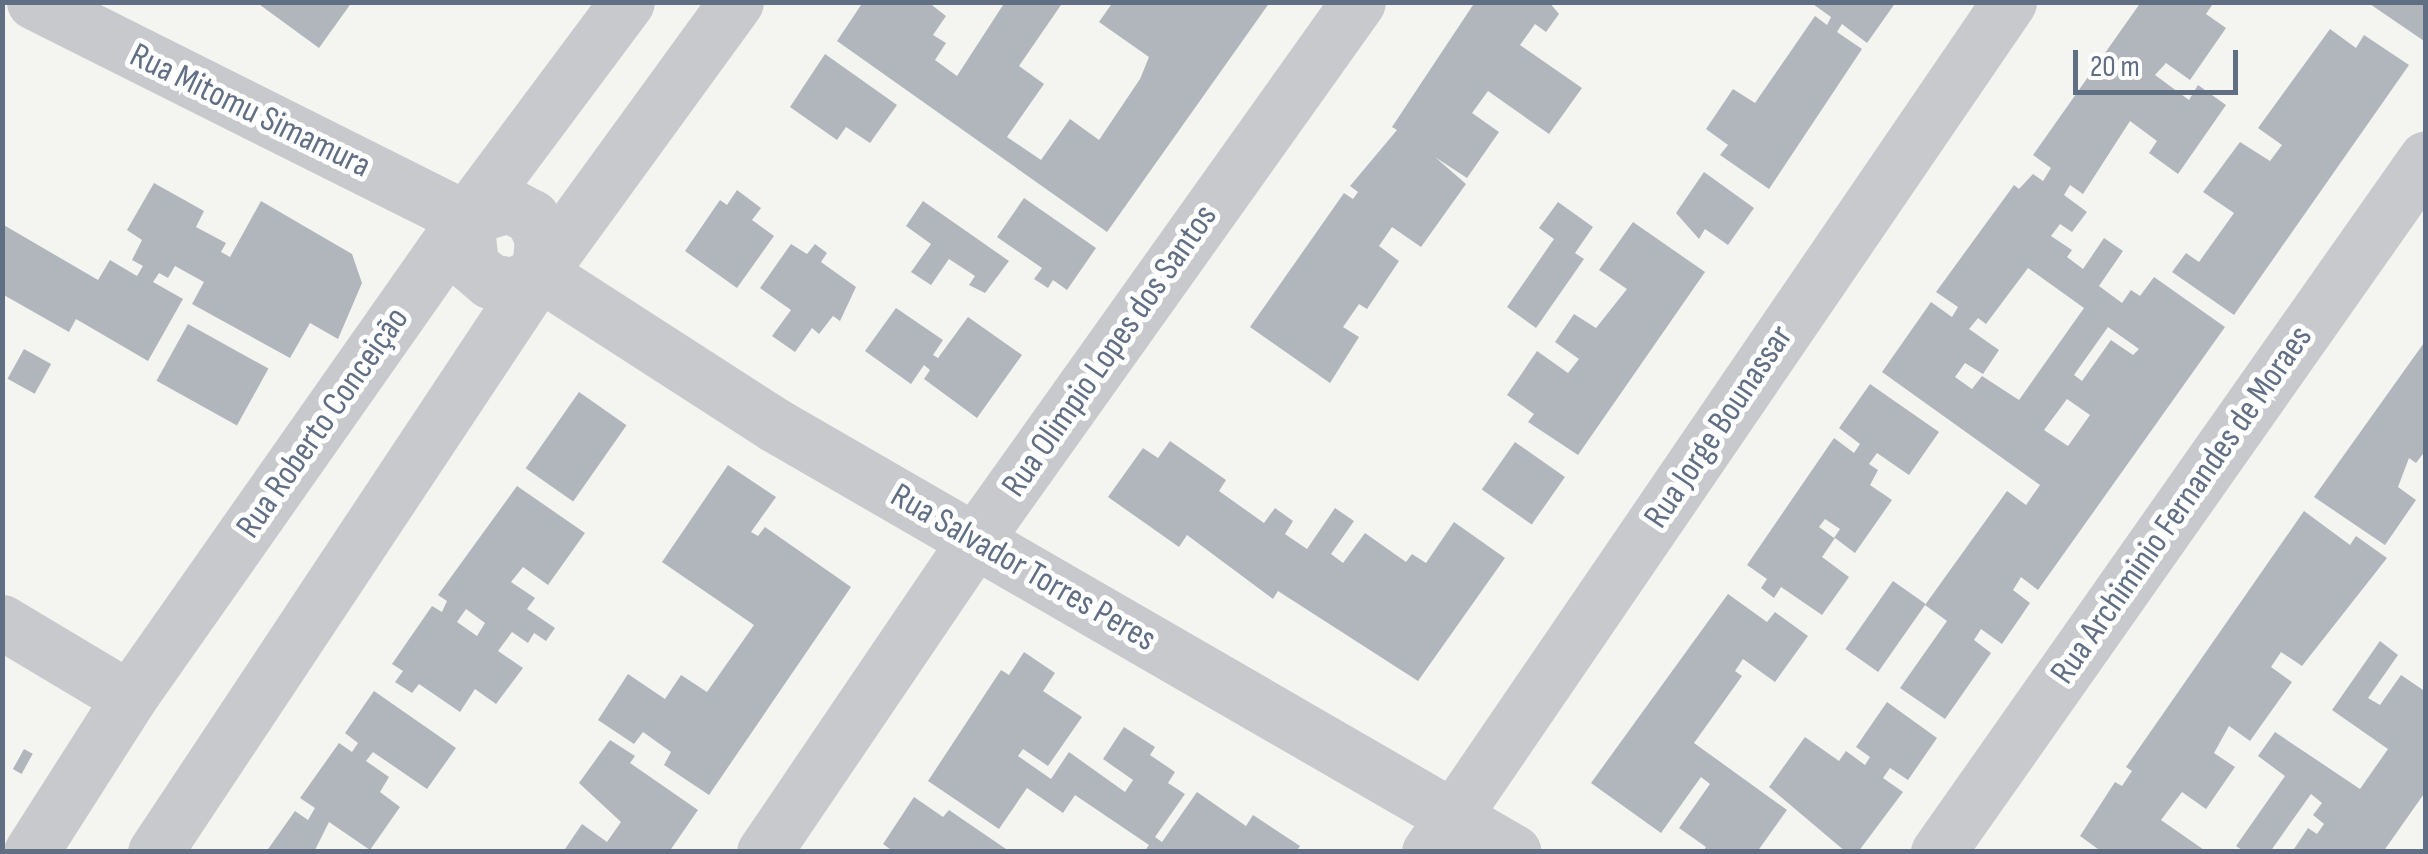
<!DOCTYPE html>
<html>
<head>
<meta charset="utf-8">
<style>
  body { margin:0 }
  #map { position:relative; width:2428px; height:854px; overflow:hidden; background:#f4f5f0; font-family:"Sofia Sans Condensed",sans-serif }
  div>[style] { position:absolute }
  .building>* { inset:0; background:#b1b6bd; transform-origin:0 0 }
  .minor>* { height:55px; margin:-27.5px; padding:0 27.5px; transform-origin:27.5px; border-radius:27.5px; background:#c7c9cd }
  span { translate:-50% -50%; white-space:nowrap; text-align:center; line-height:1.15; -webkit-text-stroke:10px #fff; paint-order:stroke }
  .street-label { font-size:35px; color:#616f84 }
  .frame { position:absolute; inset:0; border:5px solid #616f84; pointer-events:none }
  .scale { position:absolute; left:2073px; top:50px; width:165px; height:45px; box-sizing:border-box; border:5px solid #616f84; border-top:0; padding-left:12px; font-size:30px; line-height:35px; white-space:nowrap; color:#616f84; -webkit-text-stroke:8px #fff; paint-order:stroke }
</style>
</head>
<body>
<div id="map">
  <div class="building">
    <i style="clip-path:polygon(256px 2px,352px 2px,319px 48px)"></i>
    <i style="clip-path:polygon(863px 2px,928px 2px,946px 16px,933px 35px,946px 43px,935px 60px,957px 76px,1005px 2px,1063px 2px,1019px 66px,1044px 84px,1007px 137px,1041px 160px,1070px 119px,1099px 140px,1140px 79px,1149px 57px,1099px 22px,1113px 2px,1270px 2px,1107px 232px,837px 41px)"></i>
    <i style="clip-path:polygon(1475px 2px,1549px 2px,1559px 14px,1546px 32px,1535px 24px,1520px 45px,1582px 88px,1549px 134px,1488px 91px,1472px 113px,1499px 132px,1467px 178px,1435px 157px,1466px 184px,1421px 247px,1392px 227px,1379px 246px,1399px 261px,1367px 309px,1359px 304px,1343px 327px,1359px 337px,1330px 383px,1250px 327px,1344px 193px,1353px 199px,1358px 192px,1350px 186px,1397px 130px,1392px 127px)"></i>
    <i style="clip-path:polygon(1810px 2px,1896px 2px,1867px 43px,1842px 24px,1837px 32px,1862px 49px,1769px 189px,1720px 155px,1728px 145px,1706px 129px,1733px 89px,1755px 103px,1815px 16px,1827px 25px,1831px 17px)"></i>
    <i style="clip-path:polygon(evenodd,2141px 2px,2214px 2px,2206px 14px,2226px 28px,2190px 80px,2166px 63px,2155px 75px,2189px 100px,2198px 85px,2226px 105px,2178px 174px,2149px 153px,2157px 141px,2130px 121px,2083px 194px,2070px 185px,2064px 195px,2087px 212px,2072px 232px,2060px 224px,2051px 236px,2072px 250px,2067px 257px,2083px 269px,2104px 238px,2123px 251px,2099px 286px,2122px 303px,2131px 290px,2140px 296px,2154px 277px,2225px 327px,2038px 590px,2021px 577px,2013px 590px,2030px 603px,2002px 644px,1981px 629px,1974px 640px,1991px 653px,1945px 719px,1900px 688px,1947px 621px,1925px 605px,2007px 491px,2026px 505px,2040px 485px,1882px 372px,1931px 302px,1952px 317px,1958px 307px,1936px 292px,2014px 185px,2019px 189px,2033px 174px,2043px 181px,2051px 168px,2033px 155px,2141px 2px,2028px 268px,2084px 308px,2019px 400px,1982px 376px,1972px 389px,1955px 377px,1965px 363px,1983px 374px,1999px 350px,1969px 329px,1978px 318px,1986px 324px,2028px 268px,2141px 2px,2108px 327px,2139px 349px,2133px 355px,2111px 340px,2082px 381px,2074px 375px,2108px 327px,2141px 2px,2067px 399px,2090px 415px,2068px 446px,2044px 430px,2067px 399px)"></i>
    <i style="clip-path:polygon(2367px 2px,2426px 2px,2426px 38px,2424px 41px)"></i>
    <i style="clip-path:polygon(2330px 29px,2356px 48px,2364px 35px,2409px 65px,2234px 315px,2172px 272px,2186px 253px,2199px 262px,2234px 213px,2203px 192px,2240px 142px,2270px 161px,2282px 145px,2258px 128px)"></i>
    <i style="clip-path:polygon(825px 54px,897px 105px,870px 143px,846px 127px,837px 140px,790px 107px)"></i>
    <i style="clip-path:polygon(1704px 172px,1754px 208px,1728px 245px,1705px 229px,1699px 239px,1676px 213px)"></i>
    <i style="clip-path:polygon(154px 183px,204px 211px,196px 227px,226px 243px,221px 252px,230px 257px,261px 201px,352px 254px,362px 283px,338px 339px,310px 323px,290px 358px,192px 304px,204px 282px,175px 266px,168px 278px,159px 273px,153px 282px,183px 299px,148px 361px,76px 319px,69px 332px,2px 294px,2px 224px,98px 280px,110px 260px,137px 276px,143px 266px,132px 260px,142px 240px,127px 230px)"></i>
    <i style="clip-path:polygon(737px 190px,761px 208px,752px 220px,774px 236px,737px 288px,685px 251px,720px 200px,727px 205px)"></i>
    <i style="clip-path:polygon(1024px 198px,1096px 248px,1067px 290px,1053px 280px,1048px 288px,1034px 279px,1042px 268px,997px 237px)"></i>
    <i style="clip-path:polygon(923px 201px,1009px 261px,985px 293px,969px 285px,975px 276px,949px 259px,931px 285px,911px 272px,931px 244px,906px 226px)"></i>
    <i style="clip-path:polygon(1558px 202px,1593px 227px,1575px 253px,1584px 259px,1536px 328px,1507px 307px,1554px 239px,1539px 228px)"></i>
    <i style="clip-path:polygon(1633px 222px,1705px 272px,1578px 455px,1528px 422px,1534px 414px,1507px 395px,1537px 351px,1568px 373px,1579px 359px,1555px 342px,1574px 314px,1596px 328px,1627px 289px,1599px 270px)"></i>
    <i style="clip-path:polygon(791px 244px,807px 254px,815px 244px,827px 253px,821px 262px,856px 287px,840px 321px,833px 316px,819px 334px,812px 328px,795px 352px,772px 336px,791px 310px,760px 288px)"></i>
    <i style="clip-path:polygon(896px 308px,943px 340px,933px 355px,938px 358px,968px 317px,1022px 355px,977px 418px,924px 379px,930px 370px,924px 365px,911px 384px,865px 351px)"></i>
    <i style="left:188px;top:324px;width:92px;height:65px;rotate:29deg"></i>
    <i style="clip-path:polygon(2426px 340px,2426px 450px,2416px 463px,2409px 458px,2398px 487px,2416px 500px,2385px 545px,2314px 497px)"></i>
    <i style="left:24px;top:349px;width:31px;height:34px;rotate:29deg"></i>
    <i style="clip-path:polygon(evenodd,1870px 384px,1939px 432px,1909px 475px,1877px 453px,1869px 464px,1878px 470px,1870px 485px,1892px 500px,1855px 553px,1835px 538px,1822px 557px,1849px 577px,1822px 615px,1781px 587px,1774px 598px,1761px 588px,1767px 579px,1747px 565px,1834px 438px,1854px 453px,1860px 444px,1839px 428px,1870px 384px,1825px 519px,1840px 529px,1834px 538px,1819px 527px,1825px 519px)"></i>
    <i style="left:579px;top:392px;width:58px;height:93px;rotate:35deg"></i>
    <i style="clip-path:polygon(1170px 441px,1226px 480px,1219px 491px,1264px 523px,1275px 508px,1293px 521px,1285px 534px,1307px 549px,1335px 508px,1354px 521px,1331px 554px,1343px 563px,1365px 533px,1406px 562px,1412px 554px,1426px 563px,1454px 522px,1505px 558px,1418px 681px,1278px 591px,1273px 599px,1187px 535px,1179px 547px,1108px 497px,1143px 448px,1158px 458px)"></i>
    <i style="left:1515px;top:442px;width:61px;height:58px;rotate:35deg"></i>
    <i style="clip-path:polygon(728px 465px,776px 497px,751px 532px,758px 536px,765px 527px,851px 587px,709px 795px,664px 765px,671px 752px,643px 732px,634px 744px,598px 720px,628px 674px,665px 699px,681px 675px,707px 692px,754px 625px,662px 562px)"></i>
    <i style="clip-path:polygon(evenodd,517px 486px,585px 533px,548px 585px,523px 567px,511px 582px,535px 598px,527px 609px,555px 628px,546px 641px,534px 633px,528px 643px,512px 632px,498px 651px,523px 668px,496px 704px,475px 689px,460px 712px,419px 684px,412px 693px,395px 682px,403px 671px,392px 664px,432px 606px,442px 612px,447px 601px,438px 595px,517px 486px,466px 609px,485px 623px,477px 636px,457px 622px,466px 609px)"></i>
    <i style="clip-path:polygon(2304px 511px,2350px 545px,2356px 536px,2387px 558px,2302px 666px,2281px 652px,2271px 667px,2292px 682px,2250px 741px,2229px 726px,2214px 753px,2235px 767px,2206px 809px,2182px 792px,2161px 820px,2207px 852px,2102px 852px,2080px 836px,2115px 782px,2122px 786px,2132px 771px,2126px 767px)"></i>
    <i style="left:1893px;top:581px;width:40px;height:83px;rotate:35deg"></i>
    <i style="clip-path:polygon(1728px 594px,1767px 622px,1775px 612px,1808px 636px,1775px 682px,1743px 659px,1735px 671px,1742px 676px,1694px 743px,1787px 810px,1757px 852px,1703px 852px,1706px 847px,1679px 828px,1710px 784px,1701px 777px,1661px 833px,1591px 783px)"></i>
    <i style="clip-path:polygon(2380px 641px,2398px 655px,2368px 698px,2380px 705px,2401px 675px,2426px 692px,2426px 791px,2383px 852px,2292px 852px,2308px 828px,2317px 834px,2324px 824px,2313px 815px,2322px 803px,2311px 794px,2270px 852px,2245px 852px,2236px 846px,2285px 776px,2258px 756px,2275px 732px,2360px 789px,2388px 749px,2332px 710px)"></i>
    <i style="clip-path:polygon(1024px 652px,1055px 673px,1043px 691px,1082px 717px,1048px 766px,1023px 749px,1018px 756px,1051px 779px,1069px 752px,1125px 792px,1133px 780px,1103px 759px,1124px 727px,1155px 747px,1150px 755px,1175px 772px,1168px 783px,1185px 794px,1155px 837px,1162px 842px,1197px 792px,1246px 826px,1253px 815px,1300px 846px,1296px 852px,1144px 852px,1149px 845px,1075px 795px,1063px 813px,1027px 788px,999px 829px,928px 781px,1001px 670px,1009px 675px)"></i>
    <i style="clip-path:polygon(374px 691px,456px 748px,427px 789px,373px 752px,366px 761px,389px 777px,380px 792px,400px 807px,370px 850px,329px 822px,314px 852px,266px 852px,295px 811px,308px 820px,315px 808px,300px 798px,339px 743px,352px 752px,358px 743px,345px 733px)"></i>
    <i style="clip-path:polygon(1887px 702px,1937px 738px,1908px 780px,1890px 768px,1883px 778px,1903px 792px,1858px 852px,1846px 852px,1769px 787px,1805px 737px,1839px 761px,1846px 751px,1865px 765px,1870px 757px,1856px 747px)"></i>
    <i style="clip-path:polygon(610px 740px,635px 756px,630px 763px,698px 810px,669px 852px,563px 852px,582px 824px,607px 842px,621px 822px,579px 783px)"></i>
    <i style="left:24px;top:749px;width:10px;height:23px;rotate:29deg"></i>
    <i style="clip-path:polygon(914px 797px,943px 817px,949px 810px,1006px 849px,894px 852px,883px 844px)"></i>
  </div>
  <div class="minor">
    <i style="left:34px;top:2px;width:483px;rotate:26.6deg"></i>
    <i style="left:466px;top:218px;width:45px;rotate:-16.8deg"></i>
    <i style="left:509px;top:205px;width:26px;rotate:28deg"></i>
    <i style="left:532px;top:217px;width:23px;rotate:65deg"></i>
    <i style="left:542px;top:238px;width:35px;rotate:95deg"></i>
    <i style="left:466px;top:218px;width:47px;rotate:83.9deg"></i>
    <i style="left:471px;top:265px;width:25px;rotate:40deg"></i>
    <i style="left:490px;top:281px;width:23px;rotate:10deg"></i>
    <i style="left:513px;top:285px;width:29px;rotate:-25deg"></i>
    <i style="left:539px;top:273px;width:281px;rotate:32.8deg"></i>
    <i style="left:775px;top:425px;width:853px;rotate:30.02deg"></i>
    <i style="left:2px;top:622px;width:148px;rotate:30.9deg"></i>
    <i style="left:31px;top:852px;width:183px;rotate:-57.5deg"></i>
    <i style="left:129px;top:698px;width:586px;rotate:-54.93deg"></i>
    <i style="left:466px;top:218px;width:269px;rotate:-53.3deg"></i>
    <i style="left:155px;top:852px;width:695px;rotate:-56.45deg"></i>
    <i style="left:539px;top:273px;width:335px;rotate:-54deg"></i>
    <i style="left:764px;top:852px;width:377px;rotate:-55.9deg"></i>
    <i style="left:975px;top:540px;width:660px;rotate:-54.55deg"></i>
    <i style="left:1429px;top:852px;width:1029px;rotate:-55.69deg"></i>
    <i style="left:1938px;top:852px;width:848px;rotate:-54.89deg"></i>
  </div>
  <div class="street-label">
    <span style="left:250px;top:111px;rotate:26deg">Rua Mitomu Simamura</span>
    <span style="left:1110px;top:351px;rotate:-55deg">Rua Olimpio Lopes dos Santos</span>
    <span style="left:323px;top:423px;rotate:-55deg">Rua Roberto Conceição</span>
    <span style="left:1719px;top:427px;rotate:-56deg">Rua Jorge Bounassar</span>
    <span style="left:2182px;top:505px;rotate:-55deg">Rua Archiminio Fernandes de Moraes</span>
    <span style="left:1023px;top:568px;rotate:30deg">Rua Salvador Torres Peres</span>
  </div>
  <div class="frame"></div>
  <div class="scale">20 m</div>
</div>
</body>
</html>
